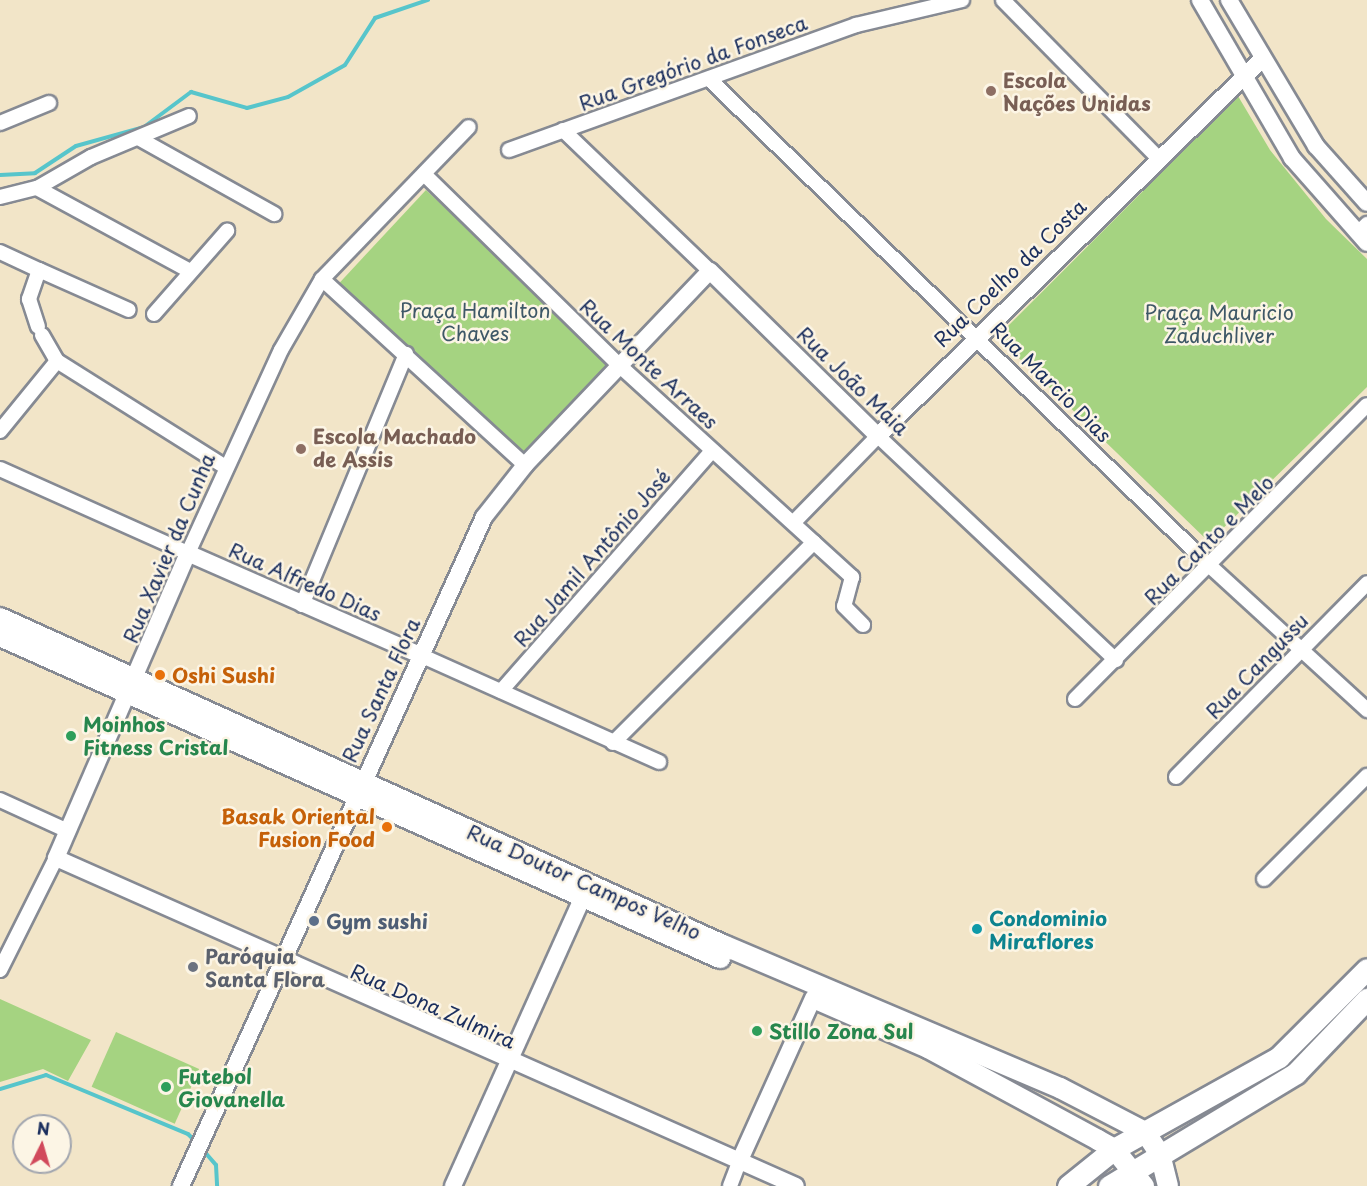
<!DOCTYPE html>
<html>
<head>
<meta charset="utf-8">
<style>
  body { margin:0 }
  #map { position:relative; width:1367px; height:1186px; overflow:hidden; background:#f2e5c8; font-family:"Playpen Sans",sans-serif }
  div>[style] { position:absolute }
  .green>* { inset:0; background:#a5d381; transform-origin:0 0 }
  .stream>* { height:4px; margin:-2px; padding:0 2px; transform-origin:2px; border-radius:2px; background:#57c5cb }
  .roads { filter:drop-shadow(2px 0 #868a93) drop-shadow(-2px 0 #868a93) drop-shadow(0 2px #868a93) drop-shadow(0 -2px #868a93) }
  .minor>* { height:14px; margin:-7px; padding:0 7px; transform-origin:7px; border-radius:7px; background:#fff }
  .tertiary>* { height:16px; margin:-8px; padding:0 8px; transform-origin:8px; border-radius:8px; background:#fff }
  .secondary>* { height:20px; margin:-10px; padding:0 10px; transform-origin:10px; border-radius:10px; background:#fff }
  .primary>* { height:21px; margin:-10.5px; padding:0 10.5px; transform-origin:10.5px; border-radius:10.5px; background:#fff }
  .dots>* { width:16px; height:16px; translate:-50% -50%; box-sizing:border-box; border:3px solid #fcf5e5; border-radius:50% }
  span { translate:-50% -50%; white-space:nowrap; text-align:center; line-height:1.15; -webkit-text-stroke:5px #fcf5e5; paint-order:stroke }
  .street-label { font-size:20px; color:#1b2f5e }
  .education-label { font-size:20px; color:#785e54; font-weight:700 }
  .left { translate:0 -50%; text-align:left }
  .park-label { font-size:20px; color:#3e5867 }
  .food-label { font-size:20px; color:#c56008; font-weight:700 }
  .right { translate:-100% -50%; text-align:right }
  .leisure-label { font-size:20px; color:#27864d; font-weight:700 }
  .culture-label { font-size:20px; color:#0d838f; font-weight:700 }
  .service-label { font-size:20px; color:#4e5e75; font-weight:700 }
  .worship-label { font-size:20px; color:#5b616d; font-weight:700 }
  .north { position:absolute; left:12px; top:1114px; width:60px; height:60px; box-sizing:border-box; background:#fcf5e5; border:2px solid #a2a6af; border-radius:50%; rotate:5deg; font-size:16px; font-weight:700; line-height:24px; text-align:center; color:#1b2f5e }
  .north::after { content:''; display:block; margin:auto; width:21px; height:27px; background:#d1495b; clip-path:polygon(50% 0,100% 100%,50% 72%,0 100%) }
</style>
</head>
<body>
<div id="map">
  <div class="green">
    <i style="clip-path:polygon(1238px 96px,1270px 150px,1326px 219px,1367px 259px,1367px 387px,1209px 542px,997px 337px)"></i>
    <i style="left:426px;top:190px;width:255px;height:127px;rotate:43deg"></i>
    <i style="clip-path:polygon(0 999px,91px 1040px,68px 1081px,43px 1069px,0 1082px)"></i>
    <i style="left:116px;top:1032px;width:91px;height:60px;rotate:24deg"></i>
  </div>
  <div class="stream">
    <i style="left:0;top:175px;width:35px;rotate:-3deg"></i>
    <i style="left:35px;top:173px;width:49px;rotate:-33.4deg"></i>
    <i style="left:76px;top:146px;width:71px;rotate:-15.6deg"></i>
    <i style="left:144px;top:127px;width:59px;rotate:-36.7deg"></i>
    <i style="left:191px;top:92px;width:58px;rotate:15.9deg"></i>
    <i style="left:247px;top:108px;width:42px;rotate:-15deg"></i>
    <i style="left:288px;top:97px;width:65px;rotate:-29.3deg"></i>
    <i style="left:345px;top:65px;width:56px;rotate:-57.4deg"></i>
    <i style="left:375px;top:18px;width:56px;rotate:-18.8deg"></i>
    <i style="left:0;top:1089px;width:48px;rotate:-16.9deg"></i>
    <i style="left:46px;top:1075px;width:154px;rotate:22.6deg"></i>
    <i style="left:188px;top:1134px;width:11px;rotate:45deg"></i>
    <i style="left:203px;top:1150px;width:20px;rotate:49deg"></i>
    <i style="left:216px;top:1165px;width:21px;rotate:87deg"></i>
  </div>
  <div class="roads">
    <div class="minor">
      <i style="left:1003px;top:0;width:221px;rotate:45.5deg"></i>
      <i style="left:709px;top:79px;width:700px;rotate:44.19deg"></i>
      <i style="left:1211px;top:567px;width:212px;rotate:42.5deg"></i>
      <i style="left:0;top:123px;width:53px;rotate:-22.2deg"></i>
      <i style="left:563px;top:130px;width:204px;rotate:43.8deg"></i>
      <i style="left:140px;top:139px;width:154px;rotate:29.2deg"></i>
      <i style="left:509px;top:150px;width:369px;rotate:-19.8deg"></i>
      <i style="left:856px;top:25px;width:109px;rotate:-13.3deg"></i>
      <i style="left:424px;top:174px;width:274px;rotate:44.4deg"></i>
      <i style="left:620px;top:366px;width:314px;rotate:42.3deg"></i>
      <i style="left:852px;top:577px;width:30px;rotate:105deg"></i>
      <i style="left:844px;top:606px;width:27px;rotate:45deg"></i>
      <i style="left:37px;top:188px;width:174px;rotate:28.5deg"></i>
      <i style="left:0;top:197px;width:38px;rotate:-14deg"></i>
      <i style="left:37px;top:188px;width:62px;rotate:-29.9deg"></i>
      <i style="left:91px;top:157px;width:106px;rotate:-22.7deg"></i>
      <i style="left:1358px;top:233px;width:13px;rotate:-45deg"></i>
      <i style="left:0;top:252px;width:43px;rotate:24.8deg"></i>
      <i style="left:39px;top:270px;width:31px;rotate:109deg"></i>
      <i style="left:29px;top:299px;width:29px;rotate:72deg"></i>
      <i style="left:39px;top:270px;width:98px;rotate:24deg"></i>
      <i style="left:322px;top:279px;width:275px;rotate:42.5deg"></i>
      <i style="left:154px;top:314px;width:111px;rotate:-48.7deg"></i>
      <i style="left:42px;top:335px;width:30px;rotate:60deg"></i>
      <i style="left:57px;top:361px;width:199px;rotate:32.2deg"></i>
      <i style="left:0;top:431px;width:90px;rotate:-50.8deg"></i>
      <i style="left:0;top:469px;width:206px;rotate:24.1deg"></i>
      <i style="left:188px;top:553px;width:223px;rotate:-65.4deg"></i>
      <i style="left:281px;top:350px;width:82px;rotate:-60deg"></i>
      <i style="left:322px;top:279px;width:211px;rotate:-46deg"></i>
      <i style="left:794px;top:522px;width:120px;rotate:-45.7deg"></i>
      <i style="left:878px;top:436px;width:327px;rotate:43.3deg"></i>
      <i style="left:302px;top:605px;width:272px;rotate:-67.5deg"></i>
      <i style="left:420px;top:655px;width:262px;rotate:24.1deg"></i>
      <i style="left:501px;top:691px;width:320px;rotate:-48.7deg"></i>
      <i style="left:1075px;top:699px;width:414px;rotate:-45.2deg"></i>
      <i style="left:613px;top:743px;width:284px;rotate:-45deg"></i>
      <i style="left:1176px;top:777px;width:272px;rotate:-45.4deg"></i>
      <i style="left:0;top:800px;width:75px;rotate:24.5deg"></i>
      <i style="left:1264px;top:879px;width:146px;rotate:-45deg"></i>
      <i style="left:0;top:970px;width:125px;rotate:-63.4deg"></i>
      <i style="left:730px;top:1186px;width:28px;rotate:-69deg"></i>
    </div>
    <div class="tertiary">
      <i style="left:1200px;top:0;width:183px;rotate:59.8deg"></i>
      <i style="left:1292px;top:158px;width:113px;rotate:48.6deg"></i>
      <i style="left:1229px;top:0;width:170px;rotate:59.2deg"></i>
      <i style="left:1316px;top:146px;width:76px;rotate:48.2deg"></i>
      <i style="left:420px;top:655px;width:253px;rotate:-156.3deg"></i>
      <i style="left:188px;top:553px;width:332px;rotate:113.4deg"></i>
      <i style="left:56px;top:858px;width:809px;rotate:23.9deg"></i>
      <i style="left:740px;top:1160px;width:178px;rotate:-65.7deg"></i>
      <i style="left:181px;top:1186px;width:734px;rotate:-65.63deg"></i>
      <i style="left:484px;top:517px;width:66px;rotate:-51.7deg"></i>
      <i style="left:525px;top:465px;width:268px;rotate:-46.4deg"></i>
      <i style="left:710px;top:271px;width:235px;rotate:44.5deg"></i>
      <i style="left:878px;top:436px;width:538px;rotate:-44.47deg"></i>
      <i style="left:453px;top:1186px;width:315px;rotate:-65.8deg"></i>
    </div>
    <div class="secondary">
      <i style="left:0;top:618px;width:794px;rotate:24.34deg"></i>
      <i style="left:723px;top:945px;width:366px;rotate:23deg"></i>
      <i style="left:1060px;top:1088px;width:96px;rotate:27.4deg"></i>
      <i style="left:1145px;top:1132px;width:27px;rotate:56deg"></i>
      <i style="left:1160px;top:1154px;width:33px;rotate:76deg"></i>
      <i style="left:0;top:636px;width:789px;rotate:24.1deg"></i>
      <i style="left:816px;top:999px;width:122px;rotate:23.6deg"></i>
      <i style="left:928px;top:1048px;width:193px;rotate:28.4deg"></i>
      <i style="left:1098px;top:1140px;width:18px;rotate:29deg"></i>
      <i style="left:1114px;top:1149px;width:48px;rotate:51deg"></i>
    </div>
    <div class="primary">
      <i style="left:1068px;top:1186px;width:59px;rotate:-38.8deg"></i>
      <i style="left:1114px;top:1149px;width:189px;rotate:-29.1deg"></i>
      <i style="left:1279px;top:1057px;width:124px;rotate:-45deg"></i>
      <i style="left:1109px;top:1186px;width:218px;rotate:-31.1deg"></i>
      <i style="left:1296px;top:1073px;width:103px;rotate:-46.2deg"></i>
    </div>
  </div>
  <div class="dots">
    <i style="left:991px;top:91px;background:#8d6e63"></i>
    <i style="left:301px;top:449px;background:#8d6e63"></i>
    <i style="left:160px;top:675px;background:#e8710a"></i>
    <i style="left:71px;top:736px;background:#2e9e5b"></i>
    <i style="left:387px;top:827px;background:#e8710a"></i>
    <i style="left:314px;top:921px;background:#5c6f8a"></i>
    <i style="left:977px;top:929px;background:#0f9aa8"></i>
    <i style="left:193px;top:967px;background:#6b7280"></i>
    <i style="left:757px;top:1031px;background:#2e9e5b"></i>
    <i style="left:166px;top:1087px;background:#2e9e5b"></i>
  </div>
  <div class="street-label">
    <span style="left:693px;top:63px;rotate:-20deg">Rua Gregório da Fonseca</span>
    <span style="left:1010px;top:273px;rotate:-44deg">Rua Coelho da Costa</span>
    <span style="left:649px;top:364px;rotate:43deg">Rua Monte Arraes</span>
    <span style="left:853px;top:381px;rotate:44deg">Rua João Maia</span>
    <span style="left:1051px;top:382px;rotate:45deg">Rua Marcio Dias</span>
    <span style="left:1209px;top:540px;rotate:-45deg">Rua Canto e Melo</span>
    <span style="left:169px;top:548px;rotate:-67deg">Rua Xavier da Cunha</span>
    <span style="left:592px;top:558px;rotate:-49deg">Rua Jamil Antônio José</span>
    <span style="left:305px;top:582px;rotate:24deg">Rua Alfredo Dias</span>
    <span style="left:1257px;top:666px;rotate:-46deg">Rua Cangussu</span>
    <span style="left:381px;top:690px;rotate:-65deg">Rua Santa Flora</span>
    <span style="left:584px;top:882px;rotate:24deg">Rua Doutor Campos Velho</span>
    <span style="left:433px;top:1006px;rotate:24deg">Rua Dona Zulmira</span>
  </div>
  <div class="education-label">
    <span class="left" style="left:1003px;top:92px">Escola<br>Nações Unidas</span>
    <span class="left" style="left:313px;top:448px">Escola Machado<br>de Assis</span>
  </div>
  <div class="park-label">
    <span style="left:475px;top:322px">Praça Hamilton<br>Chaves</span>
    <span style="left:1219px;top:324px">Praça Mauricio<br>Zaduchliver</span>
  </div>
  <div class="food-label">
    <span class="left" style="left:172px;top:675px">Oshi Sushi</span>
    <span class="right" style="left:375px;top:828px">Basak Oriental<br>Fusion Food</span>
  </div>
  <div class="leisure-label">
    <span class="left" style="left:83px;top:736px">Moinhos<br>Fitness Cristal</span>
    <span class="left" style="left:769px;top:1031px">Stillo Zona Sul</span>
    <span class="left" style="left:178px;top:1088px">Futebol<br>Giovanella</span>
  </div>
  <div class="culture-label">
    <span class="left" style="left:989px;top:930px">Condominio<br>Miraflores</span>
  </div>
  <div class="service-label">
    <span class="left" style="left:326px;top:921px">Gym sushi</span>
  </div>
  <div class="worship-label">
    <span class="left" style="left:205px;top:968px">Paróquia<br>Santa Flora</span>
  </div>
  <div class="north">N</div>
</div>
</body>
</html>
